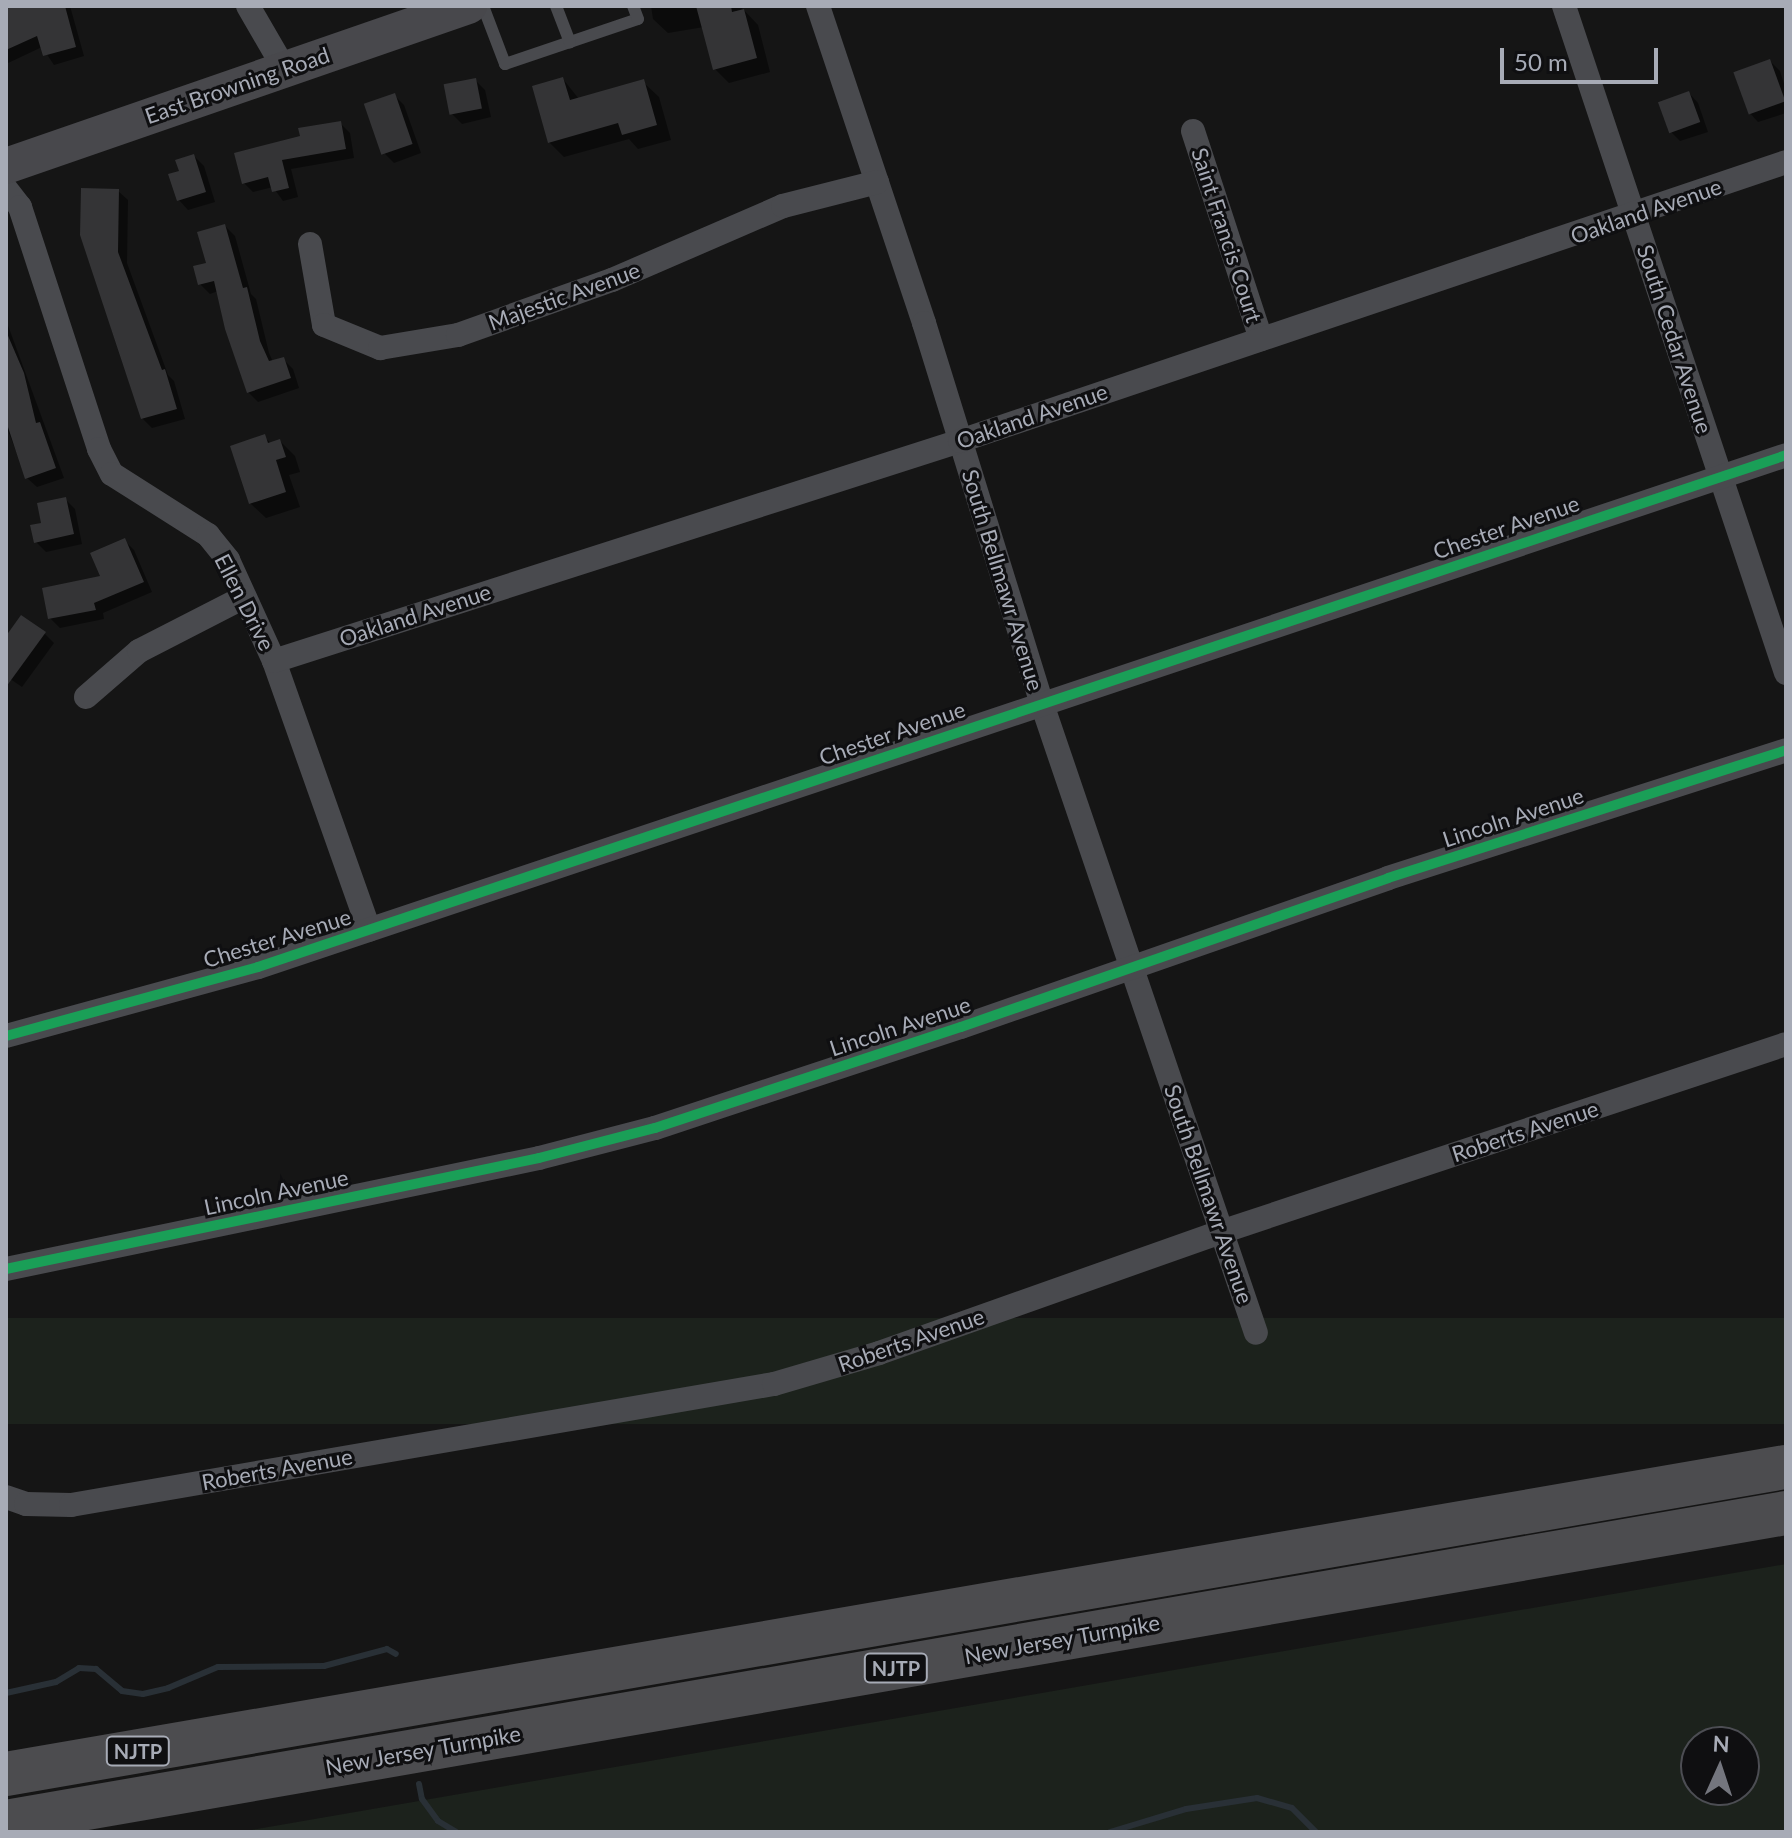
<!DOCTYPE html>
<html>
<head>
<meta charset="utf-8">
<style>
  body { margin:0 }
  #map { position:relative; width:1792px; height:1838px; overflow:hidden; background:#151515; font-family:Lato,sans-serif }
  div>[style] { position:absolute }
  .green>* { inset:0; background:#1c221c; transform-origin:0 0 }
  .shadow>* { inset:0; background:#0007 }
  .stream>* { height:6px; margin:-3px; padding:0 3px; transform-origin:3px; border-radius:3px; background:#293036 }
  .building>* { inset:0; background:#343436; transform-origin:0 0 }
  .lane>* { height:12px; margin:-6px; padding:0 6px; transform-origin:6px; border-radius:6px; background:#494a4e }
  .street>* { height:24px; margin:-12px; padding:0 12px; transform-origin:12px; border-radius:12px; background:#494a4e }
  .secondary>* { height:36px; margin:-18px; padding:0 18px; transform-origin:18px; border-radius:18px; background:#48484c }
  .highway>* { height:44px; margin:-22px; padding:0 22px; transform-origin:22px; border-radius:22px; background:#4c4c4f }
  .cycleway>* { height:10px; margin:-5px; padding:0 5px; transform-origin:5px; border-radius:5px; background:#1a9f57 }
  span { translate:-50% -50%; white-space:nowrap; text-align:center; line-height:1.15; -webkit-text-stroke:6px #0f0f11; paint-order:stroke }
  .shield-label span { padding:2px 6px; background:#0f0f11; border:2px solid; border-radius:6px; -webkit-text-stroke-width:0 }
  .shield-label { font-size:20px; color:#a7abb6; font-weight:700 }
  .street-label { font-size:22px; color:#a7abb6 }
  .frame { position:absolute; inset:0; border:8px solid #a7abb6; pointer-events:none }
  .north { position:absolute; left:1680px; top:1726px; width:80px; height:80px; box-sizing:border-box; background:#0f0f11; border:2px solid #4c4d53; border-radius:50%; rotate:3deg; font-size:22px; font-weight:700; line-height:32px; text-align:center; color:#a7abb6 }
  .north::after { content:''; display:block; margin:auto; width:28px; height:36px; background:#74767e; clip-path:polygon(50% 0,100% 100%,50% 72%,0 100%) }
  .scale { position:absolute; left:1500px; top:48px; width:158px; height:36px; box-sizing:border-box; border:4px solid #a7abb6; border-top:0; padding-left:10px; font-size:24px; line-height:28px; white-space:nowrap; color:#a7abb6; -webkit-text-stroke:6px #0f0f11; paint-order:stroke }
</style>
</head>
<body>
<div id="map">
  <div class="green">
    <i style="left:1786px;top:1318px;width:106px;height:1809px;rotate:90deg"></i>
    <i style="clip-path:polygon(evenodd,1786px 1564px,1786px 1832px,240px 1832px,1786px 1564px,1696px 1742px,1744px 1742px,1744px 1790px,1696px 1790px,1696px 1742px)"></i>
  </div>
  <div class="shadow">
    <i style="clip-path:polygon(29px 6px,70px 6px,84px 56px,54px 65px,42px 47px,6px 64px,6px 13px)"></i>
    <i style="clip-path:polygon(651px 6px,740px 6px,758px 25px,770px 72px,729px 83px,715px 69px,704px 27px,668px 33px,653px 19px)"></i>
    <i style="clip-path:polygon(1770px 61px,1780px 71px,1786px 90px,1786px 113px,1758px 122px,1749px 112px)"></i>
    <i style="clip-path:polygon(563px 79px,579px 99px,643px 82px,659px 97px,671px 140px,638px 149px,629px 139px,564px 157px,549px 142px)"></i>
    <i style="clip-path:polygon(475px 80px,485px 90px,491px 117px,462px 124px,452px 114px)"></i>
    <i style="clip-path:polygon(1689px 93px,1698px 103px,1708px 132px,1680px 141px,1670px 131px)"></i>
    <i style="clip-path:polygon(394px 95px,404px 105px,421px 153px,394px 163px,384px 153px)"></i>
    <i style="clip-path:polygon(340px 123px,350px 133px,354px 158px,291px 169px,298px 197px,283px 201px,273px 187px,253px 192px,243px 182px,302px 138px)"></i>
    <i style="clip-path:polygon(194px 156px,204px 166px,215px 202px,188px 210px,179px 200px,181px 172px)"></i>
    <i style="clip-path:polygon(83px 190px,118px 191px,128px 200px,127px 263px,168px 375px,174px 381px,185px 419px,152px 428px,142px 418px)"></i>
    <i style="clip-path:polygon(225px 226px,235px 236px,251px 294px,256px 299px,269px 353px,273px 362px,283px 359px,293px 369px,299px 388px,258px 402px,248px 392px,218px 291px,210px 294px,200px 284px)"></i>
    <i style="clip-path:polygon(6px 320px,64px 478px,37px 487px,27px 478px,6px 426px)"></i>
    <i style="clip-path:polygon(264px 437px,272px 444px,280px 441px,295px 456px,300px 472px,289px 475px,300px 507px,266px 518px,250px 503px)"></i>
    <i style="clip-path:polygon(65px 499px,75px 509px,82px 544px,46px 552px,36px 542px,43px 524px)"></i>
    <i style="clip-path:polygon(124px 540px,134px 550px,152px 592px,103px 613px,104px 619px,60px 628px,50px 618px,103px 578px)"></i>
    <i style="clip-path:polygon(45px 634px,54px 643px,22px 687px,6px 676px,6px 639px)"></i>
  </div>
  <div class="stream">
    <i style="left:6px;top:1693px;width:51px;rotate:-12.4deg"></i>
    <i style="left:56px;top:1682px;width:27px;rotate:-31deg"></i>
    <i style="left:79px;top:1668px;width:17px;rotate:3deg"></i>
    <i style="left:96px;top:1669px;width:34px;rotate:40deg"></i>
    <i style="left:122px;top:1691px;width:21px;rotate:8deg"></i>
    <i style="left:143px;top:1694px;width:26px;rotate:-13deg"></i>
    <i style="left:168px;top:1688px;width:54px;rotate:-22.8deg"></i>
    <i style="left:218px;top:1667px;width:106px;rotate:-0.5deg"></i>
    <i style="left:324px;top:1666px;width:65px;rotate:-15.1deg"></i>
    <i style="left:387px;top:1649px;width:10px;rotate:29deg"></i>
    <i style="left:419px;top:1784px;width:15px;rotate:79deg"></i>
    <i style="left:422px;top:1799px;width:27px;rotate:54deg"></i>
    <i style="left:438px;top:1821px;width:21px;rotate:31deg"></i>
    <i style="left:1110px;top:1832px;width:79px;rotate:-16.8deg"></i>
    <i style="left:1186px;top:1809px;width:72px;rotate:-8.8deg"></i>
    <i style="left:1257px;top:1798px;width:36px;rotate:16deg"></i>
    <i style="left:1292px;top:1808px;width:34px;rotate:45deg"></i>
  </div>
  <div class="building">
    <i style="clip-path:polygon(6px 6px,65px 6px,76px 47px,43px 56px,37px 36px,6px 50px)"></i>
    <i style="clip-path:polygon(696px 6px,731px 6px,732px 12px,744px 9px,757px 58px,713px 70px)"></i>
    <i style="left:1770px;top:59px;width:45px;height:39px;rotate:70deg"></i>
    <i style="clip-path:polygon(563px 77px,570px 100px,644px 79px,657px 125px,622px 135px,618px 123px,548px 143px,532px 86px)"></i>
    <i style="left:476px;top:78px;width:31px;height:33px;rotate:79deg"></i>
    <i style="left:1689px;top:91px;width:33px;height:33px;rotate:70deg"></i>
    <i style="left:395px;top:93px;width:54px;height:33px;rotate:71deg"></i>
    <i style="clip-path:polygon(341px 121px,346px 149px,282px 160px,289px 188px,272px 192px,268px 177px,242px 184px,234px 153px,300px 136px,298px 128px)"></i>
    <i style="clip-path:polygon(194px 154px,206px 192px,177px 201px,168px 174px,179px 171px,175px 160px)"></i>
    <i style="clip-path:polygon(81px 188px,119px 189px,118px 252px,162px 370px,165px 369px,177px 409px,141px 419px,80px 235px)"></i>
    <i style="clip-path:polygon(225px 224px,243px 288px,247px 287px,260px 341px,269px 361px,284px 357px,291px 378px,247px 393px,225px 329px,214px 281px,198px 285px,193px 266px,206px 263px,197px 232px)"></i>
    <i style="clip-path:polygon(6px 331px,24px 373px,36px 423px,40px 422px,56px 468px,25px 479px,6px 421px)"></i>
    <i style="clip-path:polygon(265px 434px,268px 443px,280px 439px,286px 457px,276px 460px,286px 492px,249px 504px,230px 446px)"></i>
    <i style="clip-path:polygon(66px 497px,74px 534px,34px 543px,30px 525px,41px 523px,37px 503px)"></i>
    <i style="clip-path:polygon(125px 538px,144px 582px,94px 603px,96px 610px,48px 619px,42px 588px,100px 576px,90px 553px)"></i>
    <i style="clip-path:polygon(21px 615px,46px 632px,6px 687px,6px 636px)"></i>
  </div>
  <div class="lane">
    <i style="left:483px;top:6px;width:62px;rotate:69.2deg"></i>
    <i style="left:505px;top:64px;width:140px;rotate:-18.7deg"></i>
    <i style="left:638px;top:19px;width:14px;rotate:-111deg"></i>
    <i style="left:556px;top:6px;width:39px;rotate:69deg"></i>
  </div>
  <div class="street">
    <i style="left:248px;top:6px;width:72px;rotate:59.9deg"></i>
    <i style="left:818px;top:6px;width:334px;rotate:71.5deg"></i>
    <i style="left:924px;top:323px;width:399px;rotate:72.8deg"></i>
    <i style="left:1042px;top:704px;width:664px;rotate:71.21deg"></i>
    <i style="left:1564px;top:6px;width:703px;rotate:71.59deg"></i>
    <i style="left:1193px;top:131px;width:219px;rotate:71.9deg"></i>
    <i style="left:6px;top:189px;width:23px;rotate:52deg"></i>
    <i style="left:20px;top:207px;width:255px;rotate:71.9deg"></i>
    <i style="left:99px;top:449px;width:28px;rotate:63deg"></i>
    <i style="left:112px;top:474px;width:114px;rotate:32.4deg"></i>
    <i style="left:208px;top:535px;width:32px;rotate:51deg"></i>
    <i style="left:228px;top:560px;width:111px;rotate:65.5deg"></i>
    <i style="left:274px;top:661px;width:285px;rotate:70.5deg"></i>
    <i style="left:310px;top:244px;width:82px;rotate:80.2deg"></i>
    <i style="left:324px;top:325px;width:61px;rotate:22.3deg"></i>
    <i style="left:380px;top:348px;width:79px;rotate:-9.5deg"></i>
    <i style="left:458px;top:335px;width:164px;rotate:-19.7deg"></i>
    <i style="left:612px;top:280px;width:186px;rotate:-23.4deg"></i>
    <i style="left:783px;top:206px;width:97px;rotate:-14.3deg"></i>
    <i style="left:274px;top:661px;width:720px;rotate:-17.78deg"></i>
    <i style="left:960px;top:441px;width:872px;rotate:-18.66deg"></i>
    <i style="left:86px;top:697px;width:70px;rotate:-41deg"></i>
    <i style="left:139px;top:651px;width:118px;rotate:-27.2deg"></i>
    <i style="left:6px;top:1036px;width:261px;rotate:-15.3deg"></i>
    <i style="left:258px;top:967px;width:1611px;rotate:-18.52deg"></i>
    <i style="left:6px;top:1269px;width:544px;rotate:-11.76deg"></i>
    <i style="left:539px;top:1158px;width:120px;rotate:-14.5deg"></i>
    <i style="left:655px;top:1128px;width:322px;rotate:-18.3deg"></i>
    <i style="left:961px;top:1027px;width:452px;rotate:-19.2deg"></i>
    <i style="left:1388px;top:878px;width:418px;rotate:-17.8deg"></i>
    <i style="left:6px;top:1497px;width:21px;rotate:19deg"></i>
    <i style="left:26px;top:1504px;width:45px;rotate:1.3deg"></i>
    <i style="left:71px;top:1505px;width:713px;rotate:-9.77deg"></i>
    <i style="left:774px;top:1384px;width:109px;rotate:-16.4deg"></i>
    <i style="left:879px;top:1353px;width:363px;rotate:-19.5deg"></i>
    <i style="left:1221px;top:1232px;width:595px;rotate:-18.4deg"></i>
  </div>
  <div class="secondary">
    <i style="left:6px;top:166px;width:490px;rotate:-19.1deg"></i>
  </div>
  <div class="highway">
    <i style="left:6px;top:1774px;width:1806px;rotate:-9.79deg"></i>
    <i style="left:6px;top:1822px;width:1807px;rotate:-9.85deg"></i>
  </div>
  <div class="cycleway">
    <i style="left:6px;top:1036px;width:261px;rotate:-15.3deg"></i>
    <i style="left:258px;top:967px;width:1611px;rotate:-18.52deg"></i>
    <i style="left:6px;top:1269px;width:544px;rotate:-11.76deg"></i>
    <i style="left:539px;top:1158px;width:120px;rotate:-14.5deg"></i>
    <i style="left:655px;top:1128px;width:322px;rotate:-18.3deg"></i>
    <i style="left:961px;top:1027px;width:452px;rotate:-19.2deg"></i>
    <i style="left:1388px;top:878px;width:418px;rotate:-17.8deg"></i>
  </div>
  <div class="shield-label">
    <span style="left:896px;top:1668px">NJTP</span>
    <span style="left:138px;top:1751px">NJTP</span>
  </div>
  <div class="street-label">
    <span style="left:237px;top:85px;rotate:-19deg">East Browning Road</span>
    <span style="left:1646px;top:211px;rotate:-19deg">Oakland Avenue</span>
    <span style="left:1227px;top:235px;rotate:72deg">Saint Francis Court</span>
    <span style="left:564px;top:296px;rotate:-20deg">Majestic Avenue</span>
    <span style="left:1675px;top:339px;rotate:72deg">South Cedar Avenue</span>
    <span style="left:1032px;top:416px;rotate:-19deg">Oakland Avenue</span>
    <span style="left:1506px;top:527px;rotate:-19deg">Chester Avenue</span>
    <span style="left:1003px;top:580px;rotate:73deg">South Bellmawr Avenue</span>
    <span style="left:245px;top:602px;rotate:63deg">Ellen Drive</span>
    <span style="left:415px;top:615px;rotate:-18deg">Oakland Avenue</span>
    <span style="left:892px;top:733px;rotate:-19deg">Chester Avenue</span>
    <span style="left:1513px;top:817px;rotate:-18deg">Lincoln Avenue</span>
    <span style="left:277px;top:938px;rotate:-17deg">Chester Avenue</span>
    <span style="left:900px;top:1026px;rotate:-18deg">Lincoln Avenue</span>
    <span style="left:1525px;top:1131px;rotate:-18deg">Roberts Avenue</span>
    <span style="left:276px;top:1192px;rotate:-12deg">Lincoln Avenue</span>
    <span style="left:1209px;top:1194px;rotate:71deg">South Bellmawr Avenue</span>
    <span style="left:911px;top:1340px;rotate:-19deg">Roberts Avenue</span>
    <span style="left:277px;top:1469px;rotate:-10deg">Roberts Avenue</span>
    <span style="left:1062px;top:1639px;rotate:-10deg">New Jersey Turnpike</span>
    <span style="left:423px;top:1750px;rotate:-10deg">New Jersey Turnpike</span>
  </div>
  <div class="frame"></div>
  <div class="north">N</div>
  <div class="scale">50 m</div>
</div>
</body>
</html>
